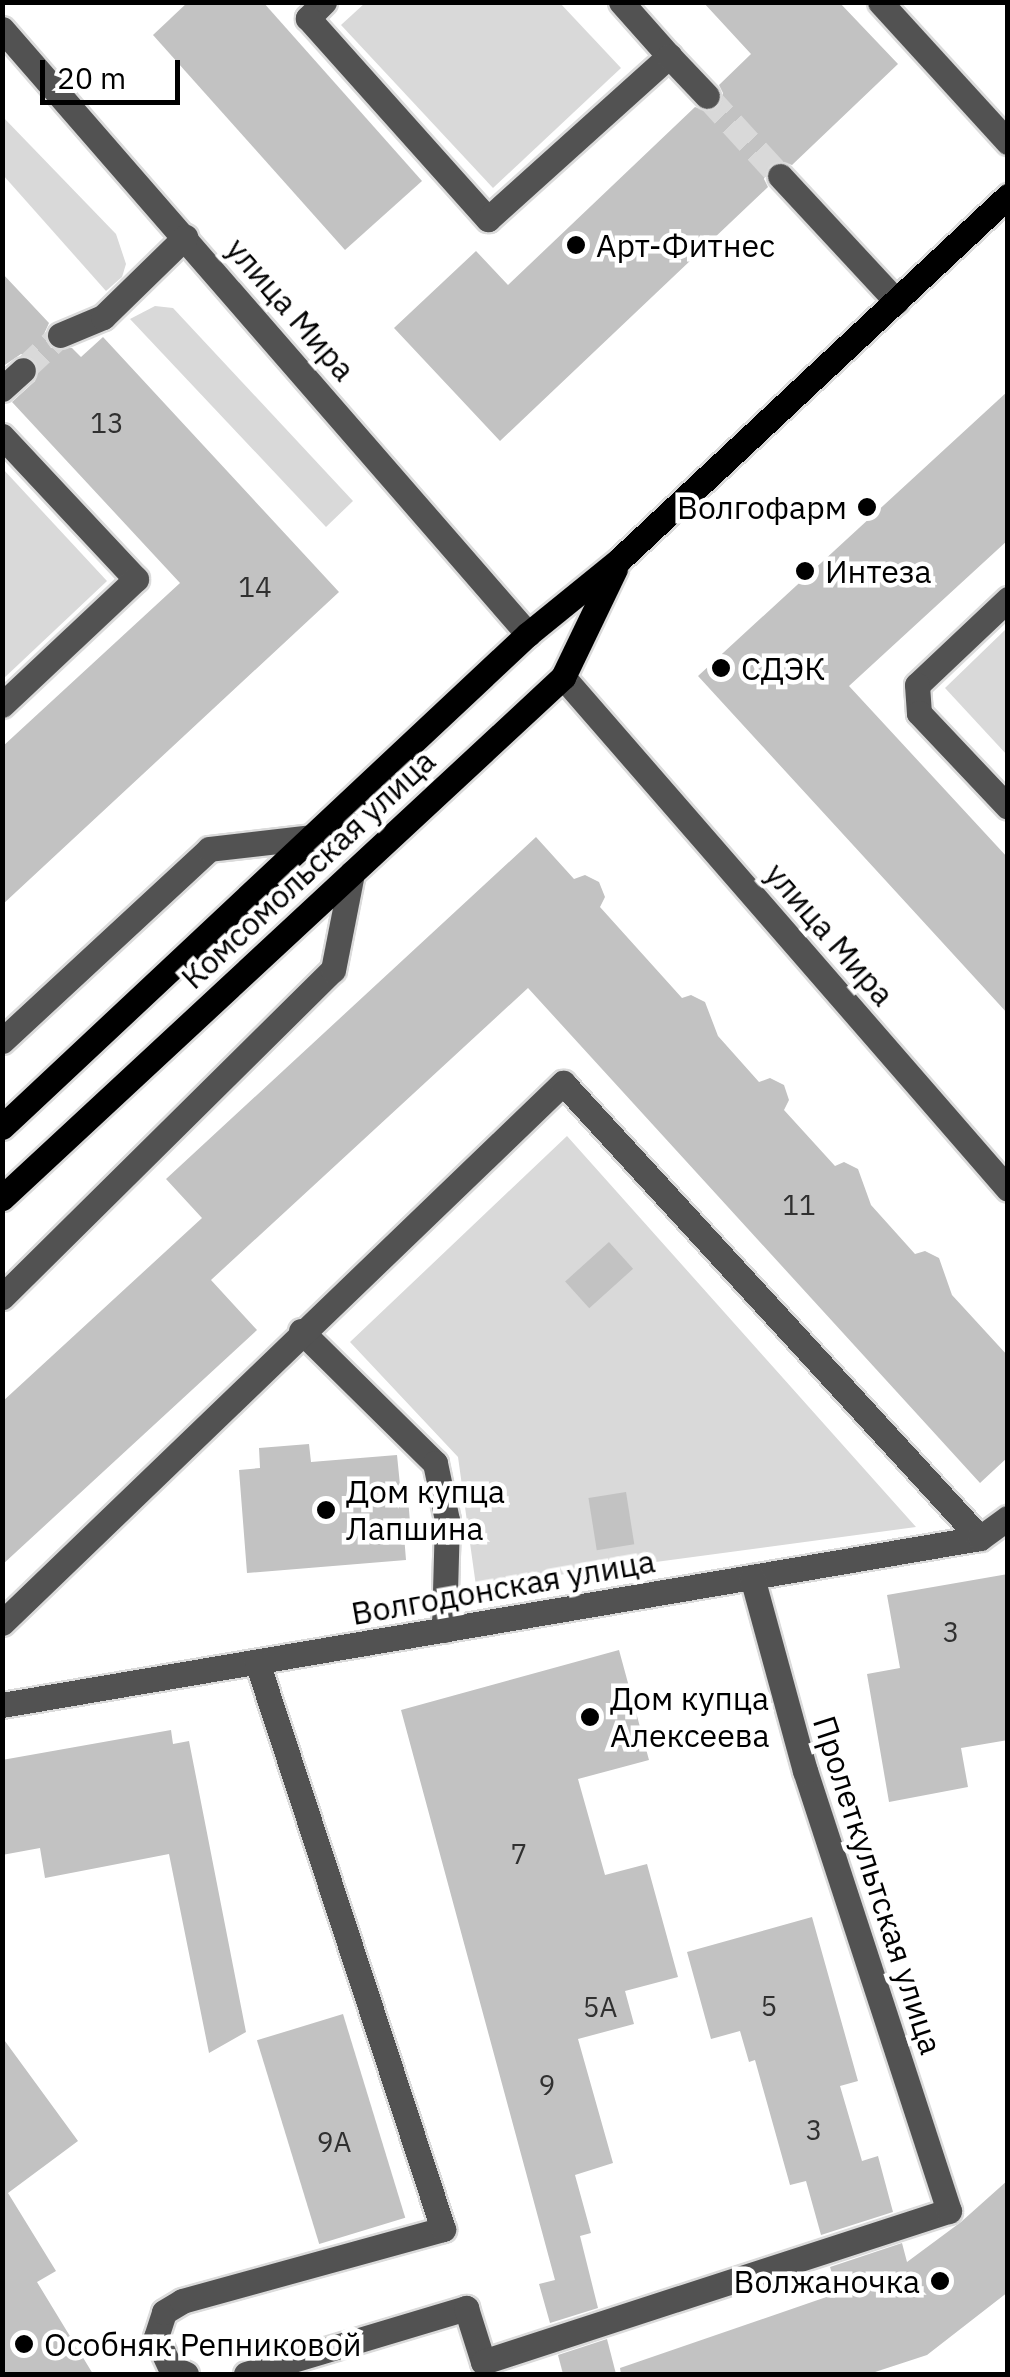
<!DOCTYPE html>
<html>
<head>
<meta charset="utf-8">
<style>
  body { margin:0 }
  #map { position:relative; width:1010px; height:2377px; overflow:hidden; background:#fff; font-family:"IBM Plex Sans",sans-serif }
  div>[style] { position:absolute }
  .green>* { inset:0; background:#d9d9d9 }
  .building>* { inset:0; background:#c2c2c2; transform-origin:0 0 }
  .minor-tunnel>* { height:25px; margin-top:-12.5px; transform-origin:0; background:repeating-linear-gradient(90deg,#d9d9d9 0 25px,transparent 0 37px) }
  .roads { filter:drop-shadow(2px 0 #dbdbdb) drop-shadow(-2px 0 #dbdbdb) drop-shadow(0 2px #dbdbdb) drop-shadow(0 -2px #dbdbdb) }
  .minor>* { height:25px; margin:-12.5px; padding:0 12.5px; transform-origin:12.5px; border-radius:12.5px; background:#525252 }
  .major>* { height:25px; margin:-12.5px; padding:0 12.5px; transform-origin:12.5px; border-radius:12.5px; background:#000 }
  .dots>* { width:28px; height:28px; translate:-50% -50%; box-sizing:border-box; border:5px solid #fff; border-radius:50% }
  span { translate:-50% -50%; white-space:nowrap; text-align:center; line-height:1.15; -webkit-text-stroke:9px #fff; paint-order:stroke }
  .number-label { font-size:28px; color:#303030 }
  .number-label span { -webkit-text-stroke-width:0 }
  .poi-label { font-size:32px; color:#000 }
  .left { translate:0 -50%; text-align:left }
  .right { translate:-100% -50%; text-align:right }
  .street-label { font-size:32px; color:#000 }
  .frame { position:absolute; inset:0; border:5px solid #000; pointer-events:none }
  .scale { position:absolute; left:40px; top:60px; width:140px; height:45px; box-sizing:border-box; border:5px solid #000; border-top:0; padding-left:12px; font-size:30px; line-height:35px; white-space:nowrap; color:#000; -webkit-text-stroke:8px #fff; paint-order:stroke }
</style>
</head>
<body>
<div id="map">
  <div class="green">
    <i style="clip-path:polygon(365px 3px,560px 3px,621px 68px,493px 188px,341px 25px)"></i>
    <i style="clip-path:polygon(2px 116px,116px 234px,126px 264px,122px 277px,106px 291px,3px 175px)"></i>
    <i style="clip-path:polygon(155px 306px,173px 308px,353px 501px,326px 527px,130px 319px)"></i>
    <i style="clip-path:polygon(3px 469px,107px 581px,3px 679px)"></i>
    <i style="clip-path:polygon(1007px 628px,1007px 755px,945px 688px)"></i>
    <i style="clip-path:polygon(567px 1136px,916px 1527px,476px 1586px,458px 1457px,350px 1342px)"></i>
  </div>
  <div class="building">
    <i style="clip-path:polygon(188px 2px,263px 2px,422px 181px,345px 250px,153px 35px)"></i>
    <i style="clip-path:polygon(703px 2px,839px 2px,898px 64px,792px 165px,777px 160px,768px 165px,764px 179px,768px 187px,500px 441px,394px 328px,476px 251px,508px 285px,695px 107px,710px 112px,719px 107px,723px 93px,719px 85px,751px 54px)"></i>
    <i style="clip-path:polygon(2px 273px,49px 323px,44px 334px,51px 348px,72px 348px,81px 357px,103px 337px,339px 592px,2px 905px,2px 747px,180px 583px,12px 402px,35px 381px,39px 368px,34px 358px,21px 354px,2px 367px)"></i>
    <i style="clip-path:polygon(1008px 391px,1008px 540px,849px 686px,1008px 858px,1008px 1014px,698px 676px)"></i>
    <i style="clip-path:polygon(536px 837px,574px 879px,585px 875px,599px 882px,605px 897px,600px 907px,682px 998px,691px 995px,705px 1002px,718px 1036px,759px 1082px,770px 1078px,784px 1085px,789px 1100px,784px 1110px,835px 1166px,844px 1162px,858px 1169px,871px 1205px,915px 1254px,925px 1251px,939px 1258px,952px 1295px,1008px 1356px,1008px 1457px,980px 1483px,528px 988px,211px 1280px,257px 1330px,2px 1565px,2px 1402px,202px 1218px,166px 1179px)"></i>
    <i style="left:609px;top:1242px;width:36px;height:59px;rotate:48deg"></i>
    <i style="clip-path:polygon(309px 1444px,311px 1462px,397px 1455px,400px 1485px,407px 1485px,411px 1535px,404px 1535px,406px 1560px,247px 1573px,239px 1470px,260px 1468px,259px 1448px)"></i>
    <i style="left:626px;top:1492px;width:53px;height:38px;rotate:81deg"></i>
    <i style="clip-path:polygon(1008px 1574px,1008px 1740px,961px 1748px,968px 1787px,889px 1802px,867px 1674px,900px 1668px,887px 1595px)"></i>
    <i style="clip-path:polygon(619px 1650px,649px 1760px,578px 1779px,605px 1875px,647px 1864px,678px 1977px,625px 1991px,634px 2024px,578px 2039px,613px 2163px,575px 2175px,591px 2233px,580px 2236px,598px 2308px,550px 2323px,539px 2284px,555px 2280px,401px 1710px)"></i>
    <i style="clip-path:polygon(171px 1730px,173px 1744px,189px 1741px,246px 2032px,209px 2053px,169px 1854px,45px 1878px,40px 1848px,2px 1855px,2px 1760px)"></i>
    <i style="clip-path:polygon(812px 1917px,858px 2081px,840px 2086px,862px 2161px,878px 2156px,893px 2212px,821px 2235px,806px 2181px,790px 2185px,755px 2060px,749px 2062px,740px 2031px,711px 2039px,687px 1952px)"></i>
    <i style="left:343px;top:2014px;width:213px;height:90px;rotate:73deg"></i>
    <i style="clip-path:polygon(2px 2037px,78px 2141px,8px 2193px,56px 2271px,37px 2282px,93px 2374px,2px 2374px)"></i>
    <i style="clip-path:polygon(1008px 2180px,1008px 2292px,927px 2355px,869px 2374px,621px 2374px,620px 2368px,838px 2293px,830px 2267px,902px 2243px,907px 2262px,961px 2222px)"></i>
    <i style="clip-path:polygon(607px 2339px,616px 2374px,563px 2374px,558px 2355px)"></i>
  </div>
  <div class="minor-tunnel">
    <i style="left:707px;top:96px;width:108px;rotate:47.6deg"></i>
    <i style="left:23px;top:370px;width:51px;rotate:-43.4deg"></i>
  </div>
  <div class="roads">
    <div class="minor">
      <i style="left:324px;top:2px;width:23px;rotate:135deg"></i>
      <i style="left:308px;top:18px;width:270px;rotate:48.2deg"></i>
      <i style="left:488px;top:219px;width:244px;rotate:-42deg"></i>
      <i style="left:669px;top:56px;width:72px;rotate:-131.6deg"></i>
      <i style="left:880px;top:2px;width:190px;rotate:47.6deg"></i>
      <i style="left:2px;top:29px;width:802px;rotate:49deg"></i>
      <i style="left:669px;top:56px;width:55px;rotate:46.5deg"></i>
      <i style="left:780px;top:176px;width:171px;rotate:47.1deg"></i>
      <i style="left:60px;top:335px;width:47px;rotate:-22.7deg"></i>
      <i style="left:103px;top:317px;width:115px;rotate:-44.3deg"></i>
      <i style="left:2px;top:389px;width:28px;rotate:-42deg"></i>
      <i style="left:2px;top:436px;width:196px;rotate:46.9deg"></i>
      <i style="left:136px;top:579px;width:184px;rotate:136.8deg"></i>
      <i style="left:1008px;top:599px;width:125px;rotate:136.6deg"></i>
      <i style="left:917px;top:685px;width:28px;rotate:86deg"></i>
      <i style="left:919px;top:713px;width:129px;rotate:46.6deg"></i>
      <i style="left:563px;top:677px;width:678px;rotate:49deg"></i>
      <i style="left:2px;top:1041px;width:282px;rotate:-42.8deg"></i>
      <i style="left:209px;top:849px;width:105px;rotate:-6.6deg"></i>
      <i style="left:2px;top:1297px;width:465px;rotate:-44.7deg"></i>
      <i style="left:333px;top:970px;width:99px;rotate:-78.9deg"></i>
      <i style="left:301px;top:1331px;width:188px;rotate:44.6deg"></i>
      <i style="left:435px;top:1463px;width:58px;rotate:78.1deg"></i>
      <i style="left:447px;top:1520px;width:110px;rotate:91.6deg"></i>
      <i style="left:2px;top:1623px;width:779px;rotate:-43.91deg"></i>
      <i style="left:563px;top:1083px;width:617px;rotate:47.5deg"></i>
      <i style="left:2px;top:1705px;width:992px;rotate:-9.69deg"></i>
      <i style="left:980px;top:1538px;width:34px;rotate:-36deg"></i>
      <i style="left:186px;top:2374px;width:17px;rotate:-156deg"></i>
      <i style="left:170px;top:2367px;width:33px;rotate:-115deg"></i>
      <i style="left:156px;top:2337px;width:26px;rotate:-72deg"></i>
      <i style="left:164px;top:2312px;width:21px;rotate:-31deg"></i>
      <i style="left:182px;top:2301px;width:271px;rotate:-15.4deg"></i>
      <i style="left:443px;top:2229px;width:597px;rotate:-108.16deg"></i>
      <i style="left:246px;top:2374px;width:230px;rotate:-16.7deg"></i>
      <i style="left:466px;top:2308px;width:57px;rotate:72.5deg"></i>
      <i style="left:483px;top:2362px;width:490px;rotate:-18deg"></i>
      <i style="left:949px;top:2211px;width:463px;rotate:-108.1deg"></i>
      <i style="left:805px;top:1771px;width:201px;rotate:-105.3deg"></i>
    </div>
    <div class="major">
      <i style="left:2px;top:1127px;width:721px;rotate:-43.15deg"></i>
      <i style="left:528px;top:634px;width:117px;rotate:-39.1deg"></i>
      <i style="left:619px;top:560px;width:533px;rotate:-43.1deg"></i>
      <i style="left:2px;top:1198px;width:766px;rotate:-42.88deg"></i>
      <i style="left:563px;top:677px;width:120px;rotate:-64.3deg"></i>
    </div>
  </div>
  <div class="dots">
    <i style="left:576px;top:245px;background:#000"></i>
    <i style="left:867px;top:507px;background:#000"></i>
    <i style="left:805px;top:571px;background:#000"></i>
    <i style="left:721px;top:668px;background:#000"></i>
    <i style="left:326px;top:1510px;background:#000"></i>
    <i style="left:590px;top:1717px;background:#000"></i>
    <i style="left:940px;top:2281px;background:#000"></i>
    <i style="left:24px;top:2344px;background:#000"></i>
  </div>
  <div class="number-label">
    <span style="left:107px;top:423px">13</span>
    <span style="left:255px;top:587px">14</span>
    <span style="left:799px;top:1205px">11</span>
    <span style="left:951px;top:1632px">3</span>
    <span style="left:519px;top:1854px">7</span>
    <span style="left:769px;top:2006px">5</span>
    <span style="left:600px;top:2007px">5А</span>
    <span style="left:547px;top:2085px">9</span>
    <span style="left:814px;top:2130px">3</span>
    <span style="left:334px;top:2142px">9А</span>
  </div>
  <div class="poi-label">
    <span class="left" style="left:596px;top:245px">Арт-Фитнес</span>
    <span class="right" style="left:847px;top:507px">Волгофарм</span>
    <span class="left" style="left:825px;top:571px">Интеза</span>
    <span class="left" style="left:741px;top:668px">СДЭК</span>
    <span class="left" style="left:346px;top:1510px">Дом купца<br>Лапшина</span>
    <span class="left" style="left:610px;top:1717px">Дом купца<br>Алексеева</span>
    <span class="right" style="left:920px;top:2281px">Волжаночка</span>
    <span class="left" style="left:44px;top:2344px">Особняк Репниковой</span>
  </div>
  <div class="street-label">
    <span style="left:291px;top:309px;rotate:49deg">улица Мира</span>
    <span style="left:308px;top:869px;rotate:-43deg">Комсомольская улица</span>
    <span style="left:830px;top:934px;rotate:49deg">улица Мира</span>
    <span style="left:503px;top:1587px;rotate:-10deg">Волгодонская улица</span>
    <span style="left:878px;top:1885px;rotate:72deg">Пролеткультская улица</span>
  </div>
  <div class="frame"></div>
  <div class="scale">20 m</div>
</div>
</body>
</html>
